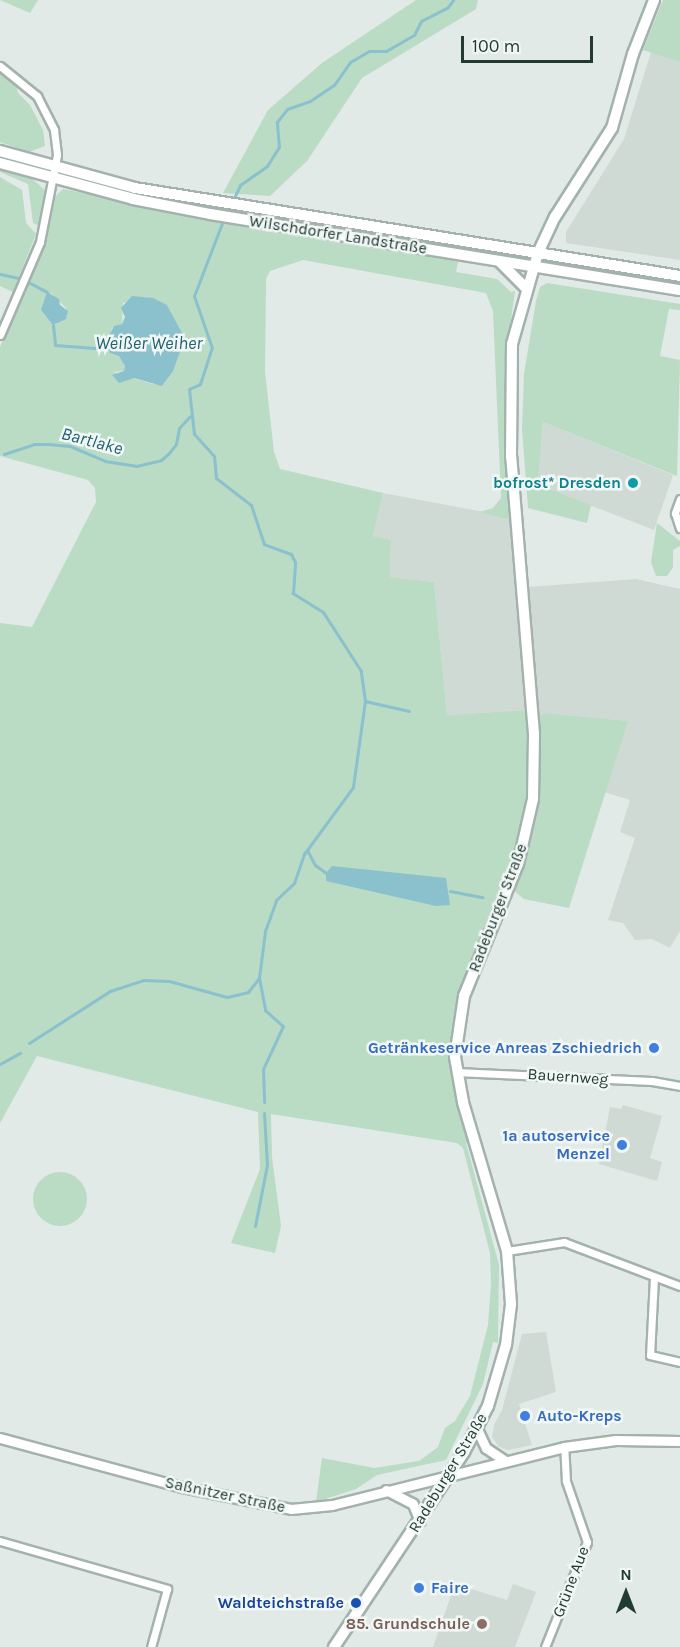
<!DOCTYPE html>
<html>
<head>
<meta charset="utf-8">
<style>
  body { margin:0 }
  #map { position:relative; width:680px; height:1647px; overflow:hidden; background:#e1eae6; font-family:Karla,sans-serif }
  div>[style] { position:absolute }
  .built>* { inset:0; background:#cfdad5 }
  .green>* { inset:0; background:#badbc4 }
  .round { border-radius:50% }
  .water>* { inset:0; background:#8bc0cd }
  .stream>* { height:3px; margin:-1.5px; padding:0 1.5px; transform-origin:1.5px; border-radius:1.5px; background:#8bc0cd }
  .roads { filter:drop-shadow(2px 0 #a4b2ad) drop-shadow(-2px 0 #a4b2ad) drop-shadow(0 2px #a4b2ad) drop-shadow(0 -2px #a4b2ad) }
  .minor>* { height:7px; margin:-3.5px; padding:0 3.5px; transform-origin:3.5px; border-radius:3.5px; background:#fff }
  .tertiary>* { height:9px; margin:-4.5px; padding:0 4.5px; transform-origin:4.5px; border-radius:4.5px; background:#fff }
  .secondary>* { height:10px; margin:-5px; padding:0 5px; transform-origin:5px; border-radius:5px; background:#fff }
  .dots>* { width:16px; height:16px; translate:-50% -50%; box-sizing:border-box; border:3px solid #f1f7f4; border-radius:50% }
  span { translate:-50% -50%; white-space:nowrap; text-align:center; line-height:1.15; -webkit-text-stroke:5px #f1f7f4; paint-order:stroke }
  .street-label { font-size:16px; color:#223a34 }
  .culture-label { font-size:16px; color:#0d838f; font-weight:700 }
  .right { translate:-100% -50%; text-align:right }
  .shop-label { font-size:16px; color:#366cbe; font-weight:700 }
  .left { translate:0 -50%; text-align:left }
  .transit-label { font-size:16px; color:#164399; font-weight:700 }
  .education-label { font-size:16px; color:#785e54; font-weight:700 }
  .water-label { font-size:18px; color:#206172; font-style:italic }
  .north { position:absolute; left:596px; top:1563px; width:60px; height:60px; -webkit-text-stroke:4px #f1f7f4; paint-order:stroke; rotate:0deg; font-size:16px; font-weight:700; line-height:24px; text-align:center; color:#223a34 }
  .north::after { content:''; display:block; margin:auto; width:21px; height:27px; background:#223a34; clip-path:polygon(50% 0,100% 100%,50% 72%,0 100%) }
  .scale { position:absolute; left:461px; top:36px; width:132px; height:27px; box-sizing:border-box; border:3px solid #223a34; border-top:0; padding-left:8px; font-size:18px; line-height:21px; white-space:nowrap; color:#223a34; -webkit-text-stroke:4px #f1f7f4; paint-order:stroke }
</style>
</head>
<body>
<div id="map">
  <div class="built">
    <i style="clip-path:polygon(651px 52px,680px 62px,680px 260px,566px 243px,566px 232px,624px 139px)"></i>
    <i style="clip-path:polygon(543px 422px,673px 475px,654px 530px,538px 485px)"></i>
    <i style="clip-path:polygon(383px 493px,511px 517px,527px 710px,447px 715px,434px 582px,390px 577px,391px 540px,373px 536px)"></i>
    <i style="clip-path:polygon(636px 579px,680px 589px,680px 931px,670px 948px,652px 939px,635px 940px,623px 923px,608px 920px,635px 838px,620px 832px,630px 800px,604px 792px,627px 721px,545px 713px,538px 717px,527px 587px)"></i>
    <i style="clip-path:polygon(623px 1105px,662px 1116px,650px 1158px,662px 1162px,657px 1181px,599px 1164px,610px 1107px,621px 1109px)"></i>
    <i style="clip-path:polygon(546px 1332px,556px 1392px,519px 1404px,532px 1445px,508px 1450px,499px 1447px,492px 1437px,494px 1425px,502px 1410px,522px 1334px)"></i>
    <i style="clip-path:polygon(455px 1584px,507px 1600px,513px 1584px,536px 1592px,515px 1647px,433px 1647px)"></i>
  </div>
  <div class="green">
    <i style="clip-path:polygon(0 0,38px 0,30px 13px)"></i>
    <i style="clip-path:polygon(416px 0,478px 0,476px 9px,362px 78px,307px 161px,270px 196px,223px 193px,268px 110px,322px 63px)"></i>
    <i style="clip-path:polygon(663px 0,680px 0,680px 62px,643px 50px)"></i>
    <i style="clip-path:polygon(0 72px,16px 84px,18px 93px,30px 105px,43px 130px,45px 146px,29px 152px,0 142px)"></i>
    <i style="clip-path:polygon(0 167px,31px 178px,46px 191px,39px 226px,33px 223px,28px 184px,0 172px)"></i>
    <i style="clip-path:polygon(67px 176px,128px 191px,227px 209px,134px 195px)"></i>
    <i style="clip-path:polygon(0 177px,22px 190px,26px 223px,36px 234px,13px 292px,0 286px)"></i>
    <i style="clip-path:polygon(evenodd,63px 189px,216px 221px,429px 254px,458px 262px,456px 272px,497px 279px,511px 292px,515px 291px,504px 370px,511px 517px,507px 519px,480px 512px,493px 508px,501px 498px,493px 311px,486px 293px,303px 260px,270px 271px,266px 279px,265px 372px,274px 452px,280px 469px,383px 493px,373px 536px,391px 540px,390px 577px,434px 582px,447px 715px,527px 710px,530px 742px,529px 795px,517px 849px,462px 987px,450px 1042px,455px 1092px,471px 1142px,466px 1143px,499px 1265px,498px 1343px,493px 1342px,483px 1384px,446px 1460px,377px 1475px,356px 1489px,316px 1502px,322px 1458px,374px 1468px,419px 1461px,438px 1447px,445px 1428px,455px 1421px,470px 1396px,488px 1325px,491px 1284px,490px 1253px,463px 1148px,457px 1143px,271px 1114px,272px 1157px,281px 1226px,275px 1253px,231px 1243px,260px 1169px,258px 1112px,37px 1056px,0 1123px,0 623px,32px 627px,96px 502px,95px 488px,88px 480px,0 456px,0 347px,44px 242px,55px 197px,63px 189px,51px 293px,66px 308px,67px 317px,54px 325px,41px 310px,51px 293px,63px 189px,145px 297px,167px 305px,185px 338px,164px 384px,153px 384px,113px 372px,124px 371px,125px 366px,109px 337px,112px 328px,122px 324px,123px 303px,145px 297px)"></i>
    <i style="clip-path:polygon(232px 210px,378px 233px,518px 255px,517px 260px)"></i>
    <i style="clip-path:polygon(562px 264px,680px 280px,680px 285px,562px 267px)"></i>
    <i style="clip-path:polygon(547px 283px,680px 304px,680px 310px,669px 309px,660px 356px,680px 360px,677px 476px,543px 422px,538px 485px,591px 505px,587px 523px,528px 508px,522px 429px,524px 374px,536px 301px,540px 287px)"></i>
    <i style="clip-path:polygon(657px 523px,680px 541px,680px 546px,673px 550px,673px 567px,667px 576px,656px 576px,651px 562px)"></i>
    <i style="clip-path:polygon(545px 713px,628px 721px,569px 908px,524px 899px,513px 890px,534px 816px,539px 765px,538px 717px)"></i>
    <i class="round" style="left:33px;top:1172px;width:54px;height:54px"></i>
  </div>
  <div class="water">
    <i style="clip-path:polygon(47px 292px,59px 299px,60px 305px,68px 311px,66px 319px,53px 325px,41px 310px)"></i>
    <i style="clip-path:polygon(132px 296px,153px 298px,167px 305px,185px 338px,173px 371px,162px 386px,134px 378px,119px 383px,112px 375px,124px 371px,125px 366px,119px 356px,110px 353px,107px 339px,114px 326px,122px 324px,125px 317px,121px 308px)"></i>
    <i style="clip-path:polygon(332px 866px,446px 878px,450px 905px,436px 906px,326px 881px,326px 873px)"></i>
  </div>
  <div class="stream">
    <i style="left:234px;top:198px;width:14px;rotate:-65deg"></i>
    <i style="left:240px;top:185px;width:33px;rotate:-35deg"></i>
    <i style="left:267px;top:166px;width:22px;rotate:-58deg"></i>
    <i style="left:279px;top:147px;width:25px;rotate:-95deg"></i>
    <i style="left:277px;top:122px;width:16px;rotate:-52deg"></i>
    <i style="left:287px;top:109px;width:24px;rotate:-19deg"></i>
    <i style="left:310px;top:101px;width:29px;rotate:-34deg"></i>
    <i style="left:334px;top:85px;width:28px;rotate:-55deg"></i>
    <i style="left:350px;top:62px;width:22px;rotate:-30deg"></i>
    <i style="left:369px;top:51px;width:17px"></i>
    <i style="left:386px;top:51px;width:32px;rotate:-30deg"></i>
    <i style="left:414px;top:35px;width:16px;rotate:-63deg"></i>
    <i style="left:421px;top:21px;width:30px;rotate:-27deg"></i>
    <i style="left:448px;top:7px;width:9px;rotate:-54deg"></i>
    <i style="left:0;top:274px;width:19px;rotate:12deg"></i>
    <i style="left:30px;top:283px;width:19px;rotate:28deg"></i>
    <i style="left:53px;top:325px;width:20px;rotate:84deg"></i>
    <i style="left:55px;top:345px;width:53px;rotate:4.3deg"></i>
    <i style="left:4px;top:454px;width:32px;rotate:-18deg"></i>
    <i style="left:34px;top:444px;width:14px"></i>
    <i style="left:48px;top:444px;width:22px;rotate:5deg"></i>
    <i style="left:70px;top:446px;width:38px;rotate:23deg"></i>
    <i style="left:105px;top:461px;width:31px;rotate:9deg"></i>
    <i style="left:136px;top:466px;width:26px;rotate:-13deg"></i>
    <i style="left:161px;top:460px;width:11px;rotate:-41deg"></i>
    <i style="left:169px;top:453px;width:11px;rotate:-52deg"></i>
    <i style="left:176px;top:444px;width:16px;rotate:-79deg"></i>
    <i style="left:179px;top:428px;width:16px;rotate:-47deg"></i>
    <i style="left:365px;top:701px;width:45px;rotate:12.8deg"></i>
    <i style="left:307px;top:850px;width:17px;rotate:62deg"></i>
    <i style="left:315px;top:865px;width:14px;rotate:36deg"></i>
    <i style="left:450px;top:891px;width:33px;rotate:11deg"></i>
    <i style="left:259px;top:978px;width:33px;rotate:79deg"></i>
    <i style="left:265px;top:1010px;width:24px;rotate:42deg"></i>
    <i style="left:283px;top:1026px;width:47px;rotate:114.9deg"></i>
    <i style="left:263px;top:1069px;width:33px;rotate:88deg"></i>
    <i style="left:29px;top:1043px;width:96px;rotate:-32.7deg"></i>
    <i style="left:110px;top:991px;width:35px;rotate:-18deg"></i>
    <i style="left:143px;top:980px;width:26px;rotate:2deg"></i>
    <i style="left:169px;top:981px;width:60px;rotate:15.4deg"></i>
    <i style="left:227px;top:997px;width:22px;rotate:-13deg"></i>
    <i style="left:248px;top:992px;width:18px;rotate:-52deg"></i>
    <i style="left:259px;top:978px;width:47px;rotate:-82.7deg"></i>
    <i style="left:265px;top:931px;width:33px;rotate:-70deg"></i>
    <i style="left:276px;top:900px;width:25px;rotate:-43deg"></i>
    <i style="left:294px;top:883px;width:31px;rotate:-71deg"></i>
    <i style="left:304px;top:854px;width:83px;rotate:-53.8deg"></i>
    <i style="left:353px;top:787px;width:87px;rotate:-82.1deg"></i>
    <i style="left:365px;top:701px;width:30px;rotate:-98deg"></i>
    <i style="left:361px;top:671px;width:70px;rotate:-122.8deg"></i>
    <i style="left:323px;top:612px;width:36px;rotate:-148deg"></i>
    <i style="left:293px;top:593px;width:31px;rotate:-86deg"></i>
    <i style="left:295px;top:562px;width:9px;rotate:-117deg"></i>
    <i style="left:291px;top:554px;width:29px;rotate:-160deg"></i>
    <i style="left:264px;top:544px;width:41px;rotate:-108.4deg"></i>
    <i style="left:251px;top:505px;width:44px;rotate:-142.4deg"></i>
    <i style="left:216px;top:478px;width:22px;rotate:-95deg"></i>
    <i style="left:214px;top:456px;width:30px;rotate:-132deg"></i>
    <i style="left:194px;top:434px;width:45px;rotate:-96.3deg"></i>
    <i style="left:189px;top:389px;width:12px;rotate:-24deg"></i>
    <i style="left:200px;top:384px;width:38px;rotate:-72deg"></i>
    <i style="left:212px;top:348px;width:55px;rotate:-109.1deg"></i>
    <i style="left:194px;top:296px;width:78px;rotate:-69deg"></i>
    <i style="left:0;top:1064px;width:23px;rotate:-29deg"></i>
    <i style="left:255px;top:1226px;width:62px;rotate:-78.9deg"></i>
    <i style="left:267px;top:1165px;width:52px;rotate:-93.3deg"></i>
  </div>
  <div class="roads">
    <div class="minor">
      <i style="left:0;top:66px;width:48px;rotate:39deg"></i>
      <i style="left:37px;top:96px;width:38px;rotate:63deg"></i>
      <i style="left:54px;top:130px;width:25px;rotate:83deg"></i>
      <i style="left:57px;top:155px;width:89px;rotate:101.1deg"></i>
      <i style="left:40px;top:242px;width:101px;rotate:113.3deg"></i>
      <i style="left:680px;top:499px;width:15px;rotate:110deg"></i>
      <i style="left:675px;top:513px;width:16px;rotate:72deg"></i>
      <i style="left:456px;top:1072px;width:196px;rotate:2.6deg"></i>
      <i style="left:652px;top:1081px;width:28px;rotate:10deg"></i>
      <i style="left:507px;top:1251px;width:58px;rotate:-9deg"></i>
      <i style="left:564px;top:1242px;width:124px;rotate:20.8deg"></i>
      <i style="left:654px;top:1277px;width:78px;rotate:92.9deg"></i>
      <i style="left:650px;top:1355px;width:31px;rotate:13deg"></i>
      <i style="left:0;top:1541px;width:174px;rotate:16deg"></i>
      <i style="left:167px;top:1589px;width:60px;rotate:105.4deg"></i>
      <i style="left:545px;top:1647px;width:113px;rotate:-68.2deg"></i>
      <i style="left:587px;top:1542px;width:65px;rotate:-109deg"></i>
      <i style="left:566px;top:1481px;width:34px;rotate:-93deg"></i>
    </div>
    <div class="tertiary">
      <i style="left:477px;top:1429px;width:21px;rotate:65deg"></i>
      <i style="left:486px;top:1448px;width:22px;rotate:34deg"></i>
      <i style="left:0;top:1438px;width:188px;rotate:15.1deg"></i>
      <i style="left:182px;top:1487px;width:111px;rotate:11.4deg"></i>
      <i style="left:291px;top:1509px;width:41px;rotate:-5.6deg"></i>
      <i style="left:332px;top:1505px;width:239px;rotate:-14deg"></i>
      <i style="left:564px;top:1447px;width:52px;rotate:-7.7deg"></i>
      <i style="left:616px;top:1440px;width:64px;rotate:0.9deg"></i>
      <i style="left:386px;top:1490px;width:30px;rotate:27deg"></i>
      <i style="left:413px;top:1504px;width:18px;rotate:68deg"></i>
    </div>
    <div class="secondary">
      <i style="left:0;top:151px;width:140px;rotate:15.3deg"></i>
      <i style="left:135px;top:188px;width:552px;rotate:9.17deg"></i>
      <i style="left:0;top:163px;width:138px;rotate:15.1deg"></i>
      <i style="left:133px;top:199px;width:78px;rotate:11deg"></i>
      <i style="left:210px;top:214px;width:476px;rotate:9.2deg"></i>
      <i style="left:499px;top:261px;width:37px;rotate:45deg"></i>
      <i style="left:334px;top:1647px;width:234px;rotate:-56.3deg"></i>
      <i style="left:464px;top:1452px;width:52px;rotate:-62.4deg"></i>
      <i style="left:488px;top:1406px;width:64px;rotate:-73.6deg"></i>
      <i style="left:506px;top:1345px;width:41px;rotate:-83deg"></i>
      <i style="left:511px;top:1304px;width:53px;rotate:-94.3deg"></i>
      <i style="left:507px;top:1251px;width:155px;rotate:-106.5deg"></i>
      <i style="left:463px;top:1102px;width:46px;rotate:-100.1deg"></i>
      <i style="left:455px;top:1057px;width:62px;rotate:-81.6deg"></i>
      <i style="left:464px;top:996px;width:143px;rotate:-67.8deg"></i>
      <i style="left:518px;top:864px;width:67px;rotate:-77deg"></i>
      <i style="left:533px;top:799px;width:65px;rotate:-89.1deg"></i>
      <i style="left:534px;top:734px;width:278px;rotate:-94.7deg"></i>
      <i style="left:511px;top:457px;width:113px;rotate:-89.5deg"></i>
      <i style="left:512px;top:344px;width:95px;rotate:-74.1deg"></i>
      <i style="left:538px;top:253px;width:40px;rotate:-65deg"></i>
      <i style="left:555px;top:217px;width:106px;rotate:-57.4deg"></i>
      <i style="left:612px;top:128px;width:77px;rotate:-74.2deg"></i>
      <i style="left:633px;top:54px;width:58px;rotate:-68.7deg"></i>
    </div>
  </div>
  <div class="dots">
    <i style="left:633px;top:483px;background:#0f9aa8"></i>
    <i style="left:654px;top:1048px;background:#3f7fe0"></i>
    <i style="left:622px;top:1145px;background:#3f7fe0"></i>
    <i style="left:525px;top:1416px;background:#3f7fe0"></i>
    <i style="left:419px;top:1588px;background:#3f7fe0"></i>
    <i style="left:356px;top:1603px;background:#1a4fb4"></i>
    <i style="left:482px;top:1624px;background:#8d6e63"></i>
  </div>
  <div class="street-label">
    <span style="left:338px;top:235px;rotate:9deg">Wilschdorfer Landstraße</span>
    <span style="left:498px;top:908px;rotate:-69deg">Radeburger Straße</span>
    <span style="left:568px;top:1077px;rotate:4deg">Bauernweg</span>
    <span style="left:448px;top:1473px;rotate:-59deg">Radeburger Straße</span>
    <span style="left:225px;top:1495px;rotate:12deg">Saßnitzer Straße</span>
    <span style="left:571px;top:1582px;rotate:-69deg">Grüne Aue</span>
  </div>
  <div class="culture-label">
    <span class="right" style="left:621px;top:483px">bofrost* Dresden</span>
  </div>
  <div class="shop-label">
    <span class="right" style="left:642px;top:1048px">Getränkeservice Anreas Zschiedrich</span>
    <span class="right" style="left:610px;top:1145px">1a autoservice<br>Menzel</span>
    <span class="left" style="left:537px;top:1416px">Auto-Kreps</span>
    <span class="left" style="left:431px;top:1588px">Faire</span>
  </div>
  <div class="transit-label">
    <span class="right" style="left:344px;top:1603px">Waldteichstraße</span>
  </div>
  <div class="education-label">
    <span class="right" style="left:470px;top:1624px">85. Grundschule</span>
  </div>
  <div class="water-label">
    <span style="left:149px;top:343px">Weißer Weiher</span>
    <span style="left:92px;top:441px;rotate:15deg">Bartlake</span>
  </div>
  <div class="north">N</div>
  <div class="scale">100 m</div>
</div>
</body>
</html>
